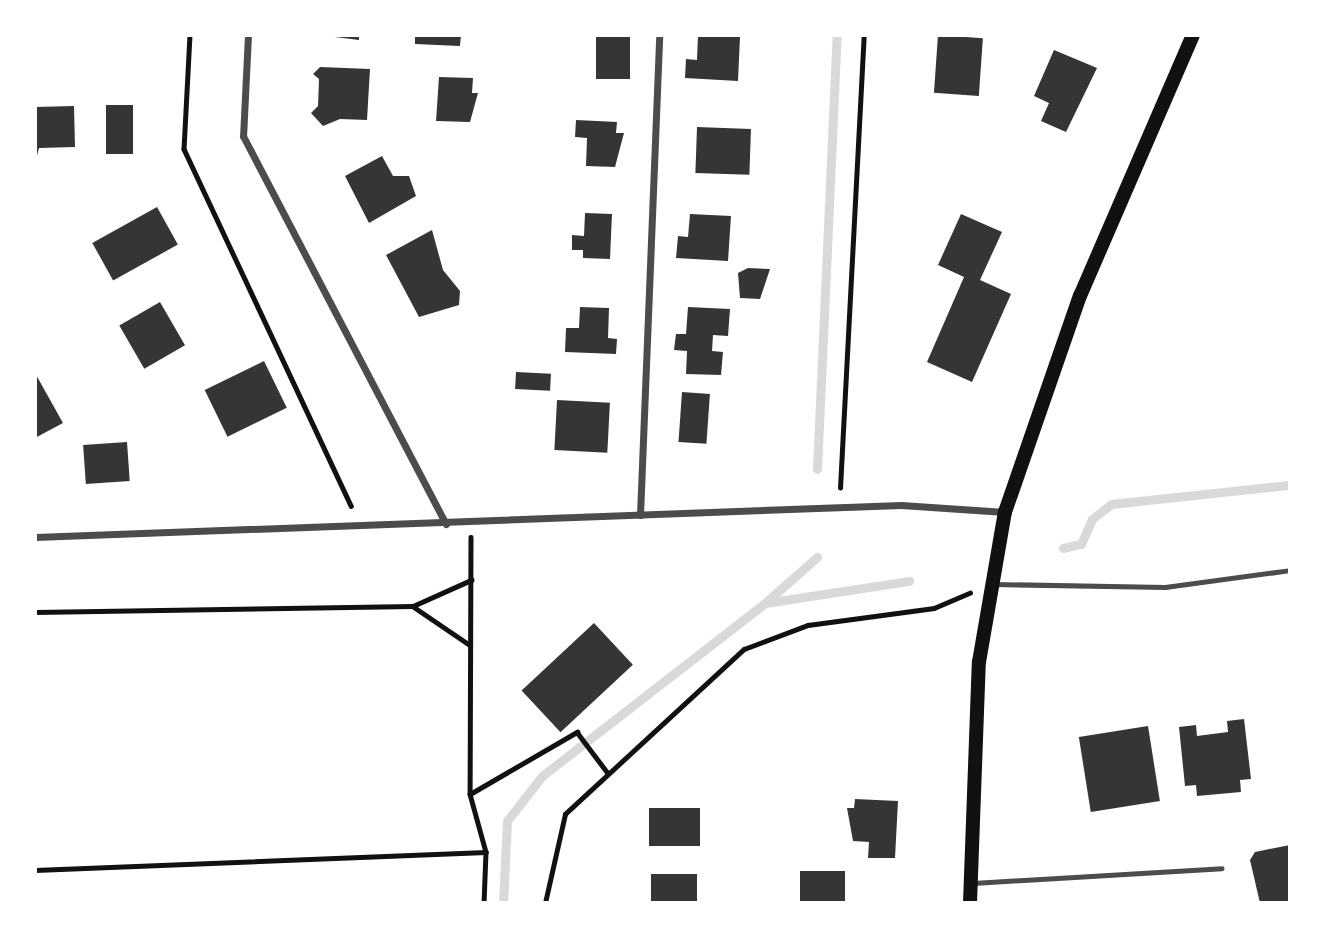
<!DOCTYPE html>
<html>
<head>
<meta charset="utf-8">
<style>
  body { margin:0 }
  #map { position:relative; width:1325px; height:938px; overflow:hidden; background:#fff; font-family:"Asap Condensed",sans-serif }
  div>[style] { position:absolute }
  .stream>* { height:9px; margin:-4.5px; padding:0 4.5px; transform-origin:4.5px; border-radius:4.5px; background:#d9d9d9 }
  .building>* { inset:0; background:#353535; transform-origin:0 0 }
  .path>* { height:4.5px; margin:-2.25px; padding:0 2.25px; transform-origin:2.25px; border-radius:2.25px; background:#111 }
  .service>* { height:5px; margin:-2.5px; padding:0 2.5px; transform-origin:2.5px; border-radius:2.5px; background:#4c4c4c }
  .minor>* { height:7px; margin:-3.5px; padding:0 3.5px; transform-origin:3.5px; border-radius:3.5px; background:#4c4c4c }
  .secondary>* { height:14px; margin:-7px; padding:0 7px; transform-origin:7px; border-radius:7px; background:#111 }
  span { translate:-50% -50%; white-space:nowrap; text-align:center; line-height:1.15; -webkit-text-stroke:7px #fff; paint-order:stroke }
  .frame { position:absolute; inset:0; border:37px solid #fff; pointer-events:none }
</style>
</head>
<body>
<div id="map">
  <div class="stream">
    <i style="left:817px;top:469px;width:434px;rotate:-87.4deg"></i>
    <i style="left:1063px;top:548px;width:18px;rotate:-13deg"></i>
    <i style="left:1081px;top:544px;width:27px;rotate:-66deg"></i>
    <i style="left:1092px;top:519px;width:24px;rotate:-38deg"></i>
    <i style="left:1111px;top:504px;width:180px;rotate:-6.1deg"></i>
    <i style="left:766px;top:602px;width:68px;rotate:-41.4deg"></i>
    <i style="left:503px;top:903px;width:82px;rotate:-87.2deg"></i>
    <i style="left:507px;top:821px;width:57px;rotate:-52.1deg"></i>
    <i style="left:542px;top:776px;width:282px;rotate:-37.8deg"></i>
    <i style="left:765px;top:603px;width:146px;rotate:-8.7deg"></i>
  </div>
  <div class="building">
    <i style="clip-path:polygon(319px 35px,359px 35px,359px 40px)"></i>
    <i style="clip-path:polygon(415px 35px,461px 35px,460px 46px,415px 44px)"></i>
    <i style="left:596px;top:35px;width:34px;height:44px"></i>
    <i style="clip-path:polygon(698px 35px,740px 37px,738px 81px,685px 78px,686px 59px,697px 60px)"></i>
    <i style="left:938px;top:35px;width:45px;height:58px;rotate:4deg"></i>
    <i style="clip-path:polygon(1054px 50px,1097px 68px,1066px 132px,1041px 121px,1049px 103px,1034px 96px)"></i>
    <i style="clip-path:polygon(320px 67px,370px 69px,367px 120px,340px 119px,323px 126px,311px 113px,318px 106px,319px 79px,313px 74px)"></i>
    <i style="clip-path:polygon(439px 77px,473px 78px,472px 93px,478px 93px,470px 122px,436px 121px)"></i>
    <i style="left:106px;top:105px;width:27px;height:49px"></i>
    <i style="clip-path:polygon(74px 106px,75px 147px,39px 148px,35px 163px,35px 107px)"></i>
    <i style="clip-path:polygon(576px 120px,617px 122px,616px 133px,624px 133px,615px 167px,586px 166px,587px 138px,575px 137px)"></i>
    <i style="left:697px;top:127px;width:54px;height:46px;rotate:2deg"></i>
    <i style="clip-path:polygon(382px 156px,393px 176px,409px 176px,416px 196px,369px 223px,345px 176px)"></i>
    <i style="left:157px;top:207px;width:43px;height:74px;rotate:61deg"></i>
    <i style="clip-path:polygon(585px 213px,612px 214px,610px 259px,583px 258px,583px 250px,572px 250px,572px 235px,584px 236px)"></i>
    <i style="clip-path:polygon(690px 214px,731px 216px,728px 261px,676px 258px,678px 236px,688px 237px)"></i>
    <i style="clip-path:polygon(961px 214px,1002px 232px,980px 280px,1011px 294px,972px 382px,927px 362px,964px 277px,938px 265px)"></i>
    <i style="clip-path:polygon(432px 230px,443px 270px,460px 291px,459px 305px,419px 317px,386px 255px)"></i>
    <i style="clip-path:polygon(748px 268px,770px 269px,760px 299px,740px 298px,738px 273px)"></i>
    <i style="left:160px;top:302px;width:50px;height:47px;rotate:60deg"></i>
    <i style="clip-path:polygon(580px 307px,609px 308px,608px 338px,617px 339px,616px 354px,565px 352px,566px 328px,579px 328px)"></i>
    <i style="clip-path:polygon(688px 307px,730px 309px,728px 336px,713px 335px,712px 351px,723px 352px,721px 375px,686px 374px,687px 351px,674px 350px,676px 334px,686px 334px)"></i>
    <i style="left:264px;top:361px;width:52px;height:66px;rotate:64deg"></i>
    <i style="left:516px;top:372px;width:35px;height:17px;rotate:3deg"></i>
    <i style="clip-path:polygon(35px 373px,63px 423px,35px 438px)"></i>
    <i style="left:682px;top:392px;width:28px;height:50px;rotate:4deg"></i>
    <i style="left:557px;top:400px;width:53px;height:50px;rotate:3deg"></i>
    <i style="left:127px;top:442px;width:39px;height:44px;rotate:86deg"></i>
    <i style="left:594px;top:623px;width:57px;height:99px;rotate:47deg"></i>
    <i style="clip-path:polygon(1244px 719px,1251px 779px,1240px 780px,1241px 792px,1197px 796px,1196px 785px,1185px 786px,1179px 727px,1196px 725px,1197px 736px,1228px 732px,1227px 721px)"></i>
    <i style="left:1148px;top:726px;width:76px;height:70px;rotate:81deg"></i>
    <i style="clip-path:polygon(855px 799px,898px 801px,895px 858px,868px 858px,869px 842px,853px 841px,847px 808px,854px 808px)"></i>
    <i style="left:649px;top:808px;width:51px;height:38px"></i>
    <i style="clip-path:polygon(1290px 845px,1290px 903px,1260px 903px,1250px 860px,1255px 852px)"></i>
    <i style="left:800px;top:871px;width:45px;height:32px"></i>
    <i style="left:651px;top:874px;width:46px;height:29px"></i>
  </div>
  <div class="path">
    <i style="left:190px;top:35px;width:114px;rotate:93deg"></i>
    <i style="left:184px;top:149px;width:394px;rotate:64.9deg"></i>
    <i style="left:840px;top:488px;width:454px;rotate:-87deg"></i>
    <i style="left:471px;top:537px;width:257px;rotate:90.2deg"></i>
    <i style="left:470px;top:794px;width:124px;rotate:-30.1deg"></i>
    <i style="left:577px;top:732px;width:50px;rotate:53.1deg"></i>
    <i style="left:414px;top:607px;width:68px;rotate:34.2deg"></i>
    <i style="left:35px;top:612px;width:378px;rotate:-0.9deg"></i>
    <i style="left:413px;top:606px;width:64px;rotate:-24.1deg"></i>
    <i style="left:470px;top:794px;width:60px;rotate:74.6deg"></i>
    <i style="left:486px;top:852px;width:51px;rotate:92.2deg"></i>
    <i style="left:35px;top:870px;width:451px;rotate:-2.3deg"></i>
    <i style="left:545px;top:903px;width:91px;rotate:-77.3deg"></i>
    <i style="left:565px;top:814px;width:243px;rotate:-42.7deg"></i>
    <i style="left:744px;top:649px;width:68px;rotate:-20.6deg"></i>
    <i style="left:808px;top:625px;width:127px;rotate:-7.7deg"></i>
    <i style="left:934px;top:608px;width:39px;rotate:-23deg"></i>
  </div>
  <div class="service">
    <i style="left:994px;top:584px;width:171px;rotate:1deg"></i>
    <i style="left:1165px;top:587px;width:126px;rotate:-7.7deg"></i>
    <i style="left:973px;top:883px;width:249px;rotate:-3.4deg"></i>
  </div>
  <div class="minor">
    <i style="left:248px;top:35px;width:101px;rotate:92.8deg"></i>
    <i style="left:243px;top:136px;width:438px;rotate:62.4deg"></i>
    <i style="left:640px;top:515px;width:480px;rotate:-87.7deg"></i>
    <i style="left:35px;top:537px;width:867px;rotate:-2.12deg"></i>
    <i style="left:901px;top:505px;width:104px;rotate:3.9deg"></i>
  </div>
  <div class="secondary">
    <i style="left:970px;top:903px;width:241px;rotate:-87.9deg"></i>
    <i style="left:979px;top:662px;width:152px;rotate:-80.2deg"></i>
    <i style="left:1005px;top:512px;width:229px;rotate:-70.9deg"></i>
    <i style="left:1080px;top:296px;width:284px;rotate:-66.6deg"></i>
  </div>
  <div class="frame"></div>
</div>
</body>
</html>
